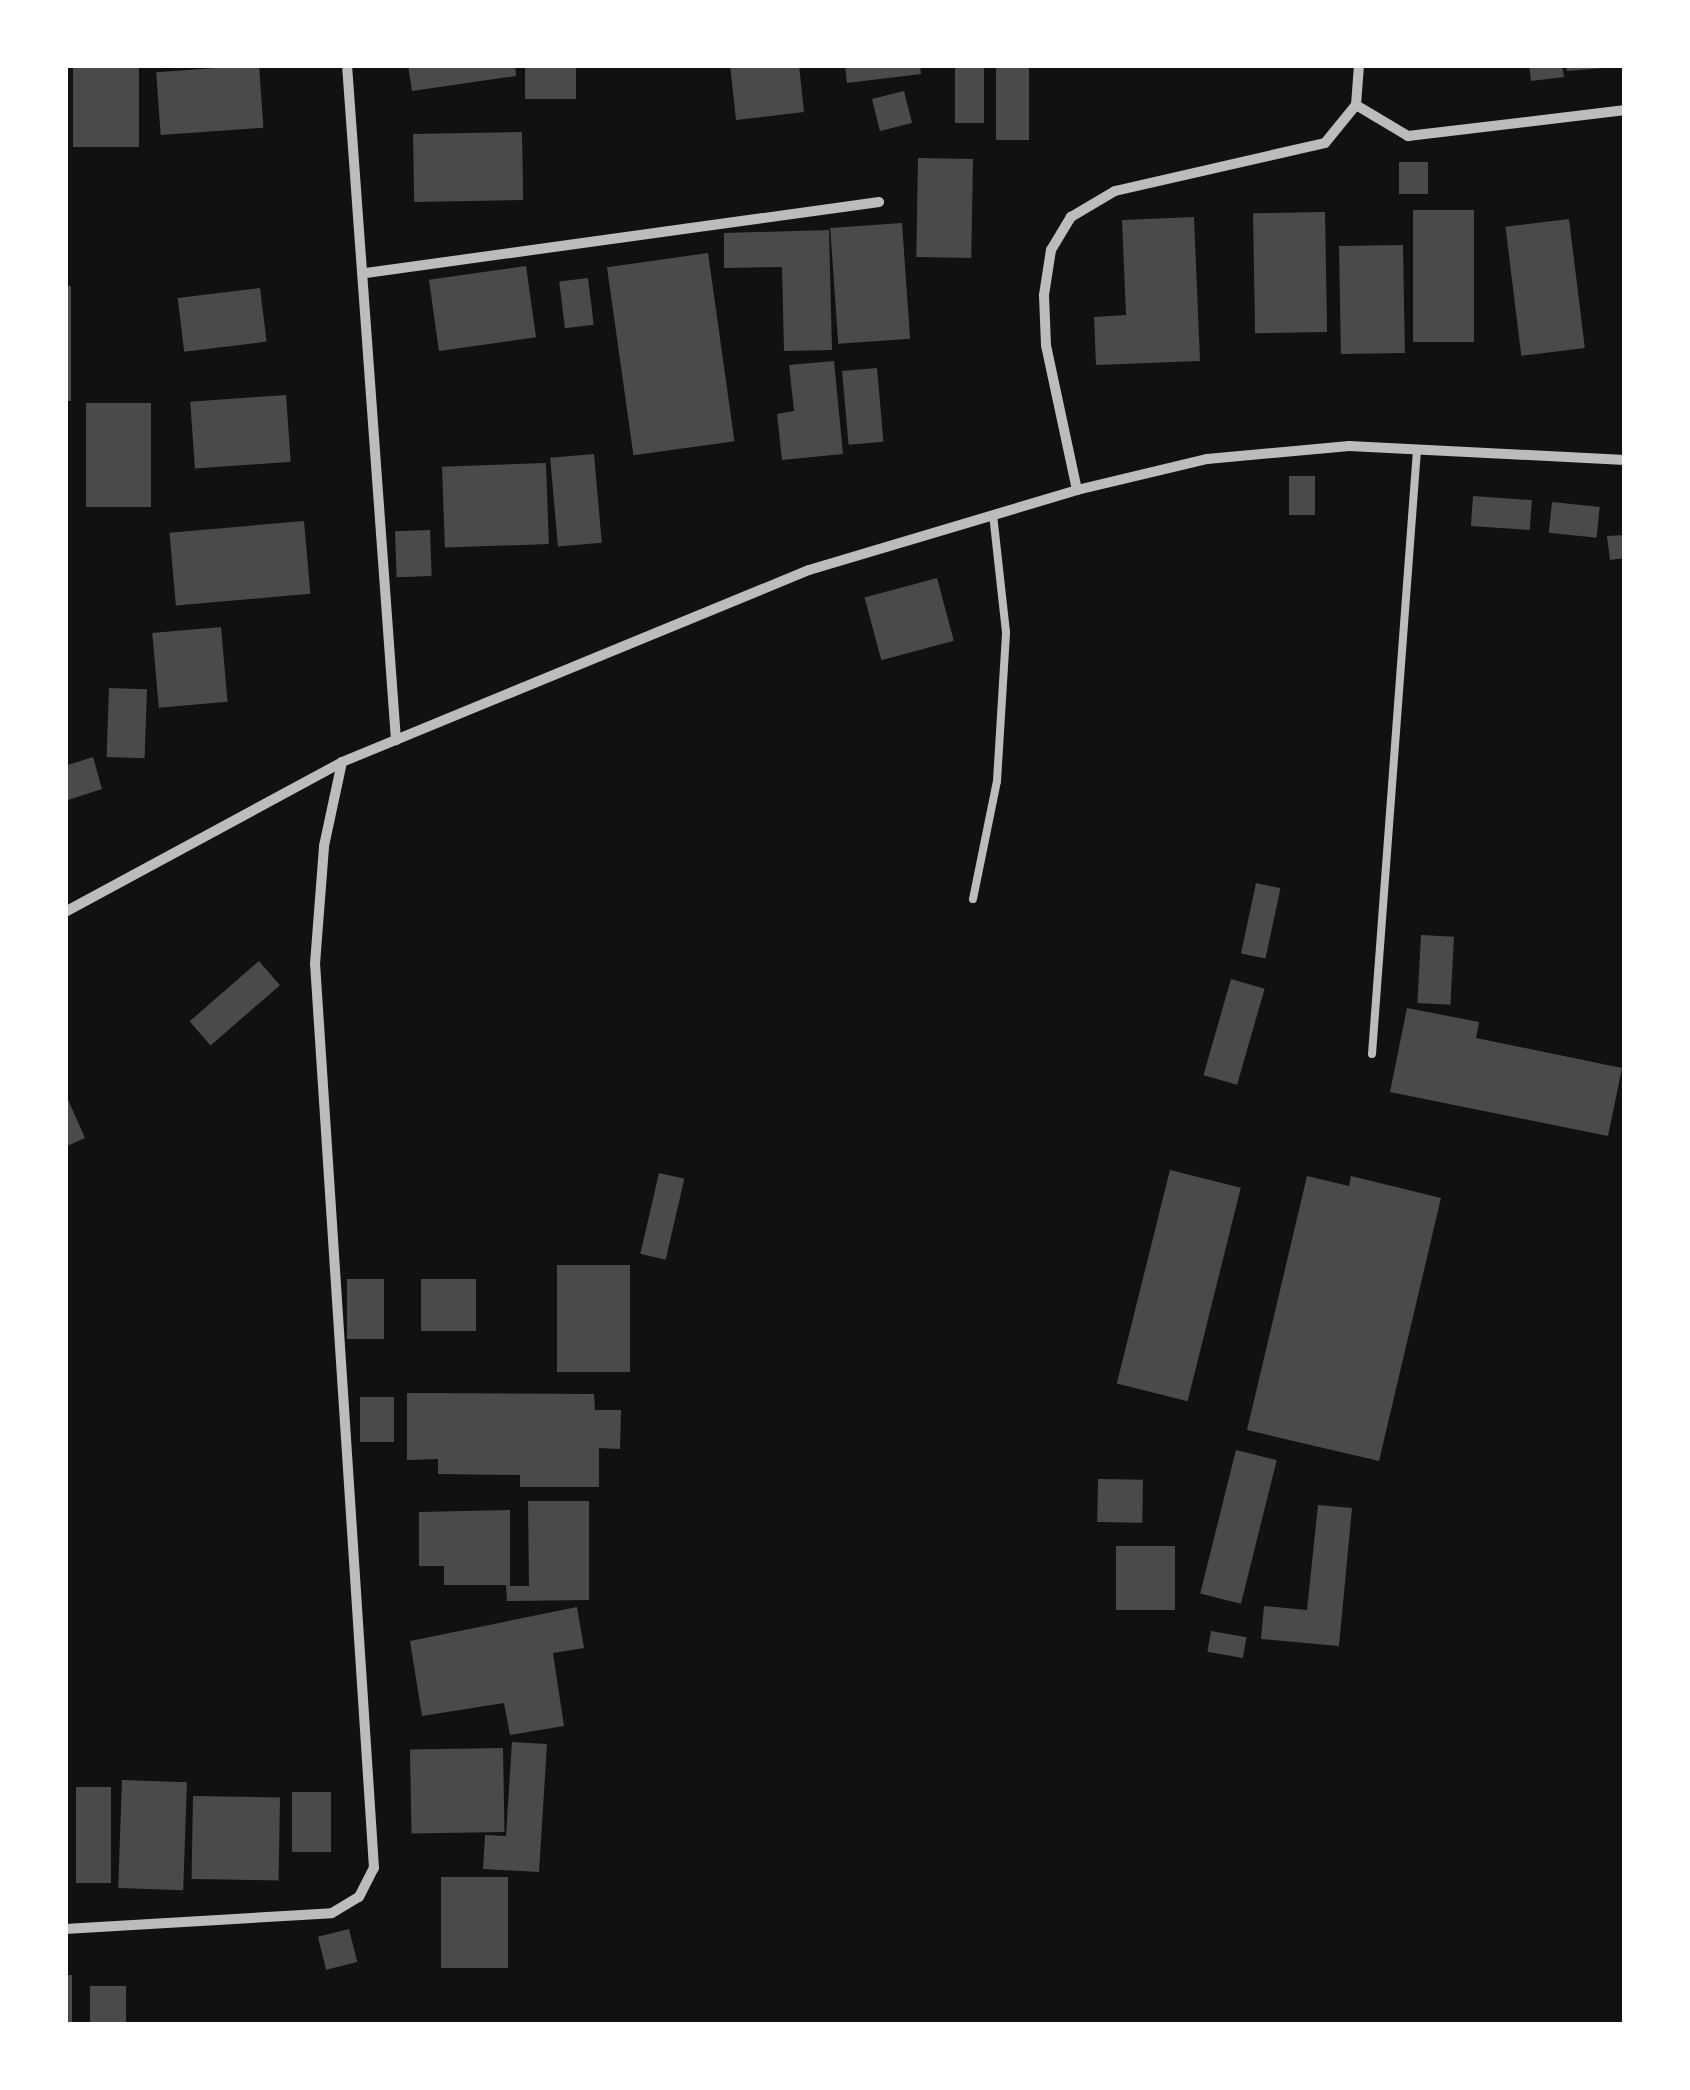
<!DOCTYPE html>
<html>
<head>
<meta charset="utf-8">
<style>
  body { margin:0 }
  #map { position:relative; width:1690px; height:2090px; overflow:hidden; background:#111; font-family:"Nunito Sans",sans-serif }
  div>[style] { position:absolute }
  .building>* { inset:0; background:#4a4a4a; transform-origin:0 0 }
  .service>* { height:8px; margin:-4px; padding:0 4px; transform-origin:4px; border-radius:4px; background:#bcbcbc }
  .minor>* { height:10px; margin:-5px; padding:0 5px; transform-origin:5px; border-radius:5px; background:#bcbcbc }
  span { translate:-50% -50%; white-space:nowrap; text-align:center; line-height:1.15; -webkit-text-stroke:10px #fff; paint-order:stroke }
  .frame { position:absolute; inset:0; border:68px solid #fff; pointer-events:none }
</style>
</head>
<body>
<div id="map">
  <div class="building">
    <i style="left:73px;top:65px;width:66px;height:82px"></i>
    <i style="left:259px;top:65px;width:63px;height:103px;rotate:86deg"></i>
    <i style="clip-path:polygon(408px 65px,515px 65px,516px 76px,412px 91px)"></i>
    <i style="left:525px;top:65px;width:51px;height:34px"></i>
    <i style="clip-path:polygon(730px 65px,799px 65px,804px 112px,736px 120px)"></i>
    <i style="clip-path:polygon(845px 65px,920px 65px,921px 74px,847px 83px)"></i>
    <i style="left:955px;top:65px;width:29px;height:58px"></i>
    <i style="left:996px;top:65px;width:33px;height:75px"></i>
    <i style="clip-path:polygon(1529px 65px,1562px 65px,1564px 77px,1531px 81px)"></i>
    <i style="clip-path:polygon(1566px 65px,1604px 65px,1604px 68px,1567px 71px)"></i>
    <i style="left:904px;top:91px;width:33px;height:33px;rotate:76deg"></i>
    <i style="left:522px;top:132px;width:68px;height:109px;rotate:89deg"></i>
    <i style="left:918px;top:158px;width:55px;height:99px;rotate:1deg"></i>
    <i style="left:1399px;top:162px;width:29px;height:32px"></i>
    <i style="left:1474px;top:210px;width:132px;height:61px;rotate:90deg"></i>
    <i style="left:1325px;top:212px;width:120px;height:72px;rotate:89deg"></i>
    <i style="clip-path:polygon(1194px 217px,1200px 361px,1096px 365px,1094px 317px,1126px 315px,1122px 220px)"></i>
    <i style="left:1569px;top:219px;width:130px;height:64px;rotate:83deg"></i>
    <i style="left:902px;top:223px;width:116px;height:72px;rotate:86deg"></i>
    <i style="clip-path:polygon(829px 230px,832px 350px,784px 351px,782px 267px,724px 268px,724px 233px)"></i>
    <i style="left:1403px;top:245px;width:108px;height:64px;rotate:89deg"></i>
    <i style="left:708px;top:253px;width:190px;height:102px;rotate:82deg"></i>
    <i style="left:526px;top:266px;width:72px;height:98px;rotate:82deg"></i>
    <i style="left:588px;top:278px;width:47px;height:29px;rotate:83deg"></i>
    <i style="left:65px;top:286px;width:6px;height:115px"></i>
    <i style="left:260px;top:288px;width:54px;height:83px;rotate:83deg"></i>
    <i style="clip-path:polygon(834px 361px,843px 454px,782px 460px,777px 414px,794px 411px,789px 365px)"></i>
    <i style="left:877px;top:368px;width:74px;height:35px;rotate:85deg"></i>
    <i style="left:286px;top:395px;width:67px;height:96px;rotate:86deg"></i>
    <i style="left:86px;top:403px;width:65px;height:104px"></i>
    <i style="left:594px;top:454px;width:89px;height:44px;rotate:85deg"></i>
    <i style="left:546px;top:463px;width:81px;height:104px;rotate:88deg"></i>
    <i style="left:1315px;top:476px;width:39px;height:26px;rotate:90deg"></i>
    <i style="left:1473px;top:496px;width:59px;height:30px;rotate:4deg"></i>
    <i style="left:1552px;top:502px;width:48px;height:31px;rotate:6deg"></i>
    <i style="left:304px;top:521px;width:73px;height:135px;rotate:85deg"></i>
    <i style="left:430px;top:530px;width:46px;height:35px;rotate:88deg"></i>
    <i style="clip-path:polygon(1625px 535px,1625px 558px,1610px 560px,1607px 536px)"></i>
    <i style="left:937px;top:578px;width:65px;height:75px;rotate:75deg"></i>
    <i style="left:221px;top:627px;width:75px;height:69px;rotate:85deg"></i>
    <i style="left:109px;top:688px;width:38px;height:69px;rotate:2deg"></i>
    <i style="clip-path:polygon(93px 757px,102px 789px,65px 801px,65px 766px)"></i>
    <i style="left:1256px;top:883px;width:25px;height:72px;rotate:12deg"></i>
    <i style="left:1421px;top:935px;width:33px;height:68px;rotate:3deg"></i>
    <i style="left:259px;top:961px;width:32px;height:92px;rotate:49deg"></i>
    <i style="left:1231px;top:979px;width:35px;height:100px;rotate:16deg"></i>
    <i style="clip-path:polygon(1407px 1008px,1479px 1022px,1476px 1038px,1622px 1068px,1608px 1136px,1390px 1092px)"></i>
    <i style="clip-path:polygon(65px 1093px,85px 1138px,65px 1147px)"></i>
    <i style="left:1170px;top:1170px;width:73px;height:220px;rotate:14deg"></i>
    <i style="left:659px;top:1173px;width:26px;height:83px;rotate:13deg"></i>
    <i style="clip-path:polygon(1307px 1176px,1349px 1186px,1351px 1176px,1441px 1198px,1379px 1461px,1247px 1430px)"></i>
    <i style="left:557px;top:1265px;width:73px;height:107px"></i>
    <i style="left:347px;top:1279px;width:37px;height:60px"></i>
    <i style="left:421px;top:1279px;width:55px;height:52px"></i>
    <i style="clip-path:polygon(407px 1393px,594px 1394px,595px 1410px,621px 1410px,620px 1449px,599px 1448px,599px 1487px,520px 1487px,520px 1475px,438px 1474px,438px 1459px,407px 1460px)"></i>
    <i style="left:360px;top:1397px;width:34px;height:45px"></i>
    <i style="left:1236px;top:1450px;width:42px;height:148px;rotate:14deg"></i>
    <i style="left:1098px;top:1479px;width:45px;height:43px;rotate:1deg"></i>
    <i style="clip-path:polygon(528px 1501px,589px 1501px,589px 1600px,507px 1601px,506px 1585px,444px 1585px,444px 1566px,419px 1566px,419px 1512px,510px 1510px,510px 1586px,529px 1586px)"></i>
    <i style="clip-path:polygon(1318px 1505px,1352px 1508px,1339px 1646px,1261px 1639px,1264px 1606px,1307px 1610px)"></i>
    <i style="left:1116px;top:1546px;width:59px;height:64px"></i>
    <i style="clip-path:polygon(577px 1607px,584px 1648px,553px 1653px,564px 1726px,510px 1735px,504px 1703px,422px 1716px,410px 1641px)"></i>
    <i style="left:1211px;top:1631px;width:36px;height:21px;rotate:10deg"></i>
    <i style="clip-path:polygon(512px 1742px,547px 1744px,539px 1872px,483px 1869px,485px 1835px,506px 1836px)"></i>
    <i style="left:503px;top:1748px;width:84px;height:93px;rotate:89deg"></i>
    <i style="left:122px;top:1780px;width:65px;height:108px;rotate:2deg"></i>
    <i style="left:76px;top:1787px;width:35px;height:96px"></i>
    <i style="left:292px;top:1792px;width:39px;height:60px"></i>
    <i style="left:193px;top:1796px;width:87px;height:83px;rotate:1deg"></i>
    <i style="left:441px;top:1877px;width:67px;height:91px"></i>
    <i style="left:349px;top:1929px;width:34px;height:32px;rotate:76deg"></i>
    <i style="left:65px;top:1975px;width:7px;height:50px"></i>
    <i style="left:90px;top:1986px;width:36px;height:39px"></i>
  </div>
  <div class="service">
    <i style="left:973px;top:899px;width:120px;rotate:-78.5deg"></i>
    <i style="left:997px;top:781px;width:149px;rotate:-86.5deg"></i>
    <i style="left:1006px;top:632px;width:118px;rotate:-96.3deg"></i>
    <i style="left:1372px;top:1054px;width:606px;rotate:-85.74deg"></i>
  </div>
  <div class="minor">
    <i style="left:347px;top:65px;width:677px;rotate:85.85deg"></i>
    <i style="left:1356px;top:105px;width:61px;rotate:30.8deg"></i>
    <i style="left:1408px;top:136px;width:219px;rotate:-6.8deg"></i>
    <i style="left:366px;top:273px;width:518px;rotate:-7.88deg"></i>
    <i style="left:1077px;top:490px;width:148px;rotate:-102.1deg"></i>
    <i style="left:1046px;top:345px;width:50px;rotate:-92.3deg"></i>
    <i style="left:1044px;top:295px;width:46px;rotate:-81.2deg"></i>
    <i style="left:1051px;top:250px;width:39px;rotate:-59deg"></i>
    <i style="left:1071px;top:217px;width:51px;rotate:-30.6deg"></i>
    <i style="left:1115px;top:191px;width:215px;rotate:-12.9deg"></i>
    <i style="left:1325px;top:143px;width:49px;rotate:-50.8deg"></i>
    <i style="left:1356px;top:105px;width:40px;rotate:-85.7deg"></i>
    <i style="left:65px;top:912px;width:315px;rotate:-28.4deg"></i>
    <i style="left:342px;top:762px;width:505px;rotate:-22.35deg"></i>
    <i style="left:809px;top:570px;width:280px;rotate:-16.6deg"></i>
    <i style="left:1077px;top:490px;width:134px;rotate:-13.4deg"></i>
    <i style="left:1207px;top:459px;width:143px;rotate:-5.2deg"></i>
    <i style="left:1349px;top:446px;width:276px;rotate:2.9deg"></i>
    <i style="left:65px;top:1929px;width:267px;rotate:-3.4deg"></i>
    <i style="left:332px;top:1913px;width:31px;rotate:-31deg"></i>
    <i style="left:359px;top:1897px;width:33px;rotate:-63deg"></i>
    <i style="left:374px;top:1868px;width:906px;rotate:-93.73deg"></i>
    <i style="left:315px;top:964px;width:118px;rotate:-85.6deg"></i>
    <i style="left:324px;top:846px;width:86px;rotate:-77.9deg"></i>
  </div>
  <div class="frame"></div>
</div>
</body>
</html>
